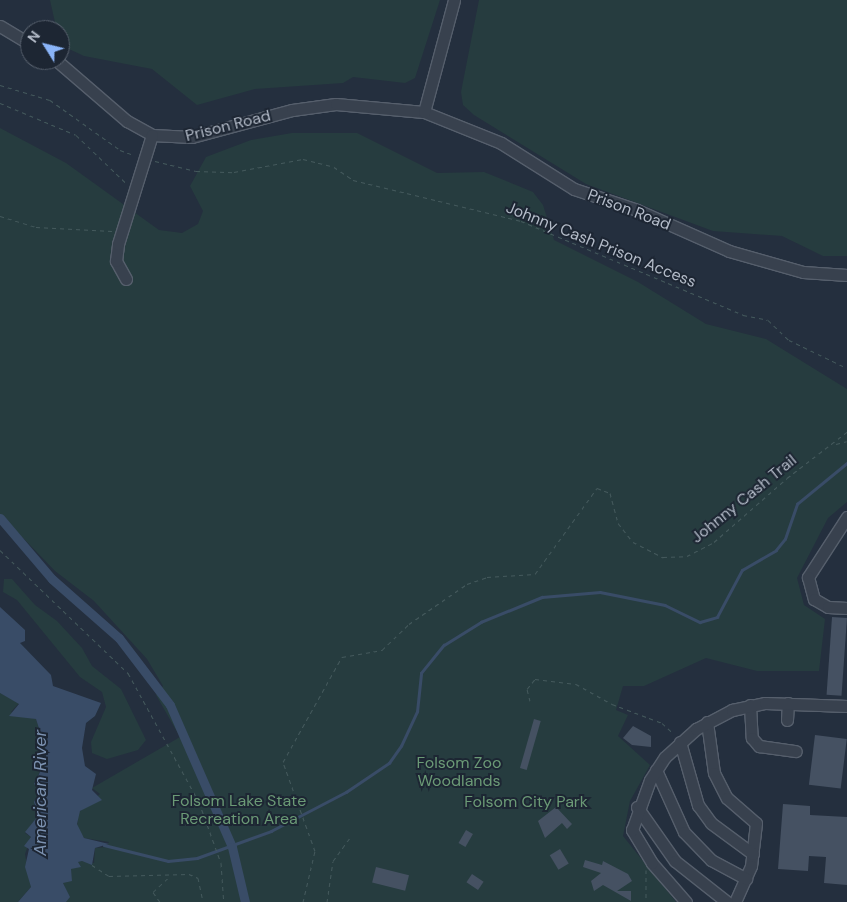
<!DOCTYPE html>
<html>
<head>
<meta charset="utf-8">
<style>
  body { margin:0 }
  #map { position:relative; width:847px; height:902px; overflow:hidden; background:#242f3e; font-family:"DM Sans",sans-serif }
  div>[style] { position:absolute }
  .green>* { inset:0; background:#263c3f }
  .water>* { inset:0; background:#394c67 }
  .stream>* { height:2.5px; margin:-1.25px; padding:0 1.25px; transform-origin:1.25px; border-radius:1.25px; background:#394c67 }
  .canal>* { height:9px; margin:-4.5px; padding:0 4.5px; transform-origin:4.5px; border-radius:4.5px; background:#394c67 }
  .building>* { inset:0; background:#455162; transform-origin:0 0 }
  .path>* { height:1px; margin-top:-0.5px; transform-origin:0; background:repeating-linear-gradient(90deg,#44595c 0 4px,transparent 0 8px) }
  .roads { filter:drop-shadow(1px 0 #565f6c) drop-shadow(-1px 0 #565f6c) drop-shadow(0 1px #565f6c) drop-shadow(0 -1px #565f6c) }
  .minor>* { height:11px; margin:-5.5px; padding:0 5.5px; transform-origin:5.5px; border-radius:5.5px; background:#38414e }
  span { translate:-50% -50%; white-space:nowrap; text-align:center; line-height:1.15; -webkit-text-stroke:4px #1d2633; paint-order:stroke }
  .street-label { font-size:16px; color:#b4bcc9 }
  .park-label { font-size:16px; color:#6b9a76 }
  .water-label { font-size:18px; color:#7c92b1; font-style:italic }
  .north { position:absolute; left:20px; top:20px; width:50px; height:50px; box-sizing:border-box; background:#1d2633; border:1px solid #59626f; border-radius:50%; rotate:306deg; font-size:14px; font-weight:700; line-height:20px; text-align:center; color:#b4bcc9 }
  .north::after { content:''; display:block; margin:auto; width:18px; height:22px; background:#8ab4f8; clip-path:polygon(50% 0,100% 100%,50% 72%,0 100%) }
</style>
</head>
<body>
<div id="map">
  <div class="green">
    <i style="clip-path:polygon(50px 0,440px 0,415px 78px,405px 83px,353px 77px,343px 83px,255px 89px,197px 105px,152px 69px,84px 56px,69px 49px,56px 27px)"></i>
    <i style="clip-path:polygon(479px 0,847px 0,847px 256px,823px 256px,782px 236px,713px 231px,586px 184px,474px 115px,463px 105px,461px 92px)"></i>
    <i style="clip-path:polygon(0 128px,66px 163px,159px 230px,182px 233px,198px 224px,203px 211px,190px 186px,206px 157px,251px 140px,292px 133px,357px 133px,437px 173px,484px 172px,533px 192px,543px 205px,554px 240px,638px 282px,706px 324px,766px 339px,847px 389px,847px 502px,828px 518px,797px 578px,804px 605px,825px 619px,819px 671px,757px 671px,706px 658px,644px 686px,623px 686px,616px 710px,628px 715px,618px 736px,650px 765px,630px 801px,623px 836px,676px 902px,66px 902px,69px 897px,63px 883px,70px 869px,80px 866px,77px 862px,82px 861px,94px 863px,95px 848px,106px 847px,109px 842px,84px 838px,77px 828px,78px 813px,100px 794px,92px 788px,180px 737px,156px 695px,163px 686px,147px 659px,94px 601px,55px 571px,0 514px)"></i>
    <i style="clip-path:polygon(4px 579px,12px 579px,35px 605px,57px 621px,82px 648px,92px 666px,121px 689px,146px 740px,138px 750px,107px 759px,92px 753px,91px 742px,106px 707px,102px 692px,80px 677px,17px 600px,3px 592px)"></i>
    <i style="clip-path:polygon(0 693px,19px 703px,11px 712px,36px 719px,46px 751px,36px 765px,40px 771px,34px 783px,41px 789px,34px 802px,38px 816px,25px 833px,31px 837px,25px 854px,31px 887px,18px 902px,0 902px)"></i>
  </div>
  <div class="water">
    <i style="clip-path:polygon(0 607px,25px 630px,25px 641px,20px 643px,51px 675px,53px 686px,101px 703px,95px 716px,86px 723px,82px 748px,85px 766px,96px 774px,92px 790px,102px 800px,80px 811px,77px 824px,84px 838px,109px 844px,95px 848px,92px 865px,82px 861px,78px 862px,81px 867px,71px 869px,72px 881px,63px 883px,70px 897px,66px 902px,18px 902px,31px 887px,25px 867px,29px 849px,24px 846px,31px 837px,25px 832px,38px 816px,34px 802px,41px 789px,34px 784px,40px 772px,36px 762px,46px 757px,46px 751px,36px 719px,9px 716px,19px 704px,0 693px)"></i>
  </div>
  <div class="stream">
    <i style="left:104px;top:845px;width:66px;rotate:14deg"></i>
    <i style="left:168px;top:861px;width:29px;rotate:-6deg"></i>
    <i style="left:197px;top:858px;width:79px;rotate:-20deg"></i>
    <i style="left:271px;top:831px;width:85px;rotate:-27.5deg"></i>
    <i style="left:346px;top:792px;width:52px;rotate:-34deg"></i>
    <i style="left:389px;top:763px;width:21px;rotate:-55deg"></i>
    <i style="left:401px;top:746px;width:38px;rotate:-65deg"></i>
    <i style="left:417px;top:712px;width:39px;rotate:-84deg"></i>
    <i style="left:421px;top:673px;width:36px;rotate:-51deg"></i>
    <i style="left:444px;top:645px;width:44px;rotate:-31.9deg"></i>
    <i style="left:481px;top:622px;width:66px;rotate:-22.3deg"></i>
    <i style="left:542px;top:597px;width:58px;rotate:-4.9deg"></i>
    <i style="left:600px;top:592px;width:66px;rotate:11.3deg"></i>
    <i style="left:665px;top:605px;width:39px;rotate:26deg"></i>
    <i style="left:700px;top:622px;width:18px;rotate:-16deg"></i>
    <i style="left:717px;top:617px;width:53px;rotate:-62deg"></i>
    <i style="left:742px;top:570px;width:39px;rotate:-30deg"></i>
    <i style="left:776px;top:550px;width:14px;rotate:-51deg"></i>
    <i style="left:785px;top:539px;width:37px;rotate:-71deg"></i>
    <i style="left:797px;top:504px;width:65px;rotate:-39.4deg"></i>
  </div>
  <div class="canal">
    <i style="left:0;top:518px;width:80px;rotate:49.6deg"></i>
    <i style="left:52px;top:579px;width:89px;rotate:41.4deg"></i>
    <i style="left:119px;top:638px;width:84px;rotate:52.7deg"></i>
    <i style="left:170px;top:705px;width:155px;rotate:66.4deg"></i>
    <i style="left:232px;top:847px;width:57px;rotate:76.7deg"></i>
  </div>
  <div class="building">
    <i style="left:832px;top:617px;width:15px;height:78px;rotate:4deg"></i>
    <i style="left:534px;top:719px;width:7px;height:51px;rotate:16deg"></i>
    <i style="clip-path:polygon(633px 726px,651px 736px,651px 747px,632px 745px,623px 738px)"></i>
    <i style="left:815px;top:735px;width:32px;height:50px;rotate:7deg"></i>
    <i style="clip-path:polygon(783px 804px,810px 806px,810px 815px,847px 817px,847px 885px,824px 883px,826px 857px,809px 856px,808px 871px,778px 869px)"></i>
    <i style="clip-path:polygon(556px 807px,572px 824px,567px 829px,562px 823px,545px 838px,538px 821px)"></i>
    <i style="left:466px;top:830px;width:8px;height:15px;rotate:30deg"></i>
    <i style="left:560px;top:849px;width:17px;height:12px;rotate:59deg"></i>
    <i style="clip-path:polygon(585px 860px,602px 865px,603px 861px,628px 874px,632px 881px,617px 891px,631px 891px,631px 901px,603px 885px,594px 891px,591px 881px,601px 873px,583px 867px)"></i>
    <i style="left:376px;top:867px;width:34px;height:16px;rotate:14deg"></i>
    <i style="left:472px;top:874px;width:14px;height:10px;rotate:34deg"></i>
  </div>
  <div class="path">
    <i style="left:0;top:85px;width:52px;rotate:16.7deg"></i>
    <i style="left:50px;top:100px;width:86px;rotate:35.5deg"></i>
    <i style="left:120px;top:150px;width:15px;rotate:20deg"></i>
    <i style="left:0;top:103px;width:82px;rotate:22.8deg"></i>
    <i style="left:76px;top:135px;width:71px;rotate:43.9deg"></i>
    <i style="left:155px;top:161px;width:42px;rotate:13.7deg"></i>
    <i style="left:196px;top:171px;width:38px;rotate:2deg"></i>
    <i style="left:234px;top:172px;width:70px;rotate:-10.7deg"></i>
    <i style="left:303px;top:159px;width:32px;rotate:14deg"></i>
    <i style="left:334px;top:167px;width:23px;rotate:34deg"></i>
    <i style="left:353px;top:180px;width:173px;rotate:13.7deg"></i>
    <i style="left:521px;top:221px;width:241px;rotate:22.9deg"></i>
    <i style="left:743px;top:315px;width:25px;rotate:11deg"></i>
    <i style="left:768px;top:320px;width:29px;rotate:44deg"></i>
    <i style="left:789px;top:340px;width:64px;rotate:25.8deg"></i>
    <i style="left:0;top:216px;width:38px;rotate:17deg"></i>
    <i style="left:36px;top:227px;width:76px;rotate:3deg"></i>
    <i style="left:836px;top:444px;width:11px;rotate:-15deg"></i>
    <i style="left:0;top:550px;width:178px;rotate:43.9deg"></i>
    <i style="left:128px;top:673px;width:147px;rotate:61.2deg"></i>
    <i style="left:199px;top:802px;width:65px;rotate:70.2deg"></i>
    <i style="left:221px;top:863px;width:39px;rotate:86deg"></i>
    <i style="left:530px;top:701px;width:12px;rotate:-104deg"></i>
    <i style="left:527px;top:689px;width:13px;rotate:-51deg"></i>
    <i style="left:535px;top:679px;width:41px;rotate:7deg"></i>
    <i style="left:576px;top:684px;width:41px;rotate:29.1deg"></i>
    <i style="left:612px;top:704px;width:53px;rotate:20.8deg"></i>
    <i style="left:662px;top:723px;width:15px;rotate:42deg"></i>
    <i style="left:92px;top:865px;width:20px;rotate:33deg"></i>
    <i style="left:109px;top:876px;width:80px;rotate:-1.4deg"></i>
    <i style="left:189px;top:874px;width:10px;rotate:24deg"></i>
    <i style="left:198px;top:878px;width:25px;rotate:78deg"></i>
    <i style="left:646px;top:870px;width:32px;rotate:90deg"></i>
    <i style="left:160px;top:902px;width:12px;rotate:-125deg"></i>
    <i style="left:153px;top:892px;width:22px;rotate:-43deg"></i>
    <i style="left:303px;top:902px;width:52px;rotate:-76.8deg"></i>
    <i style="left:315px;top:851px;width:95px;rotate:-109.8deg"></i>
    <i style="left:283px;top:762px;width:120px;rotate:-60.7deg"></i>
    <i style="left:342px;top:657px;width:41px;rotate:-9.9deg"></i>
    <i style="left:382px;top:650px;width:37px;rotate:-44deg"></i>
    <i style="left:409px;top:624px;width:70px;rotate:-34.6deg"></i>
    <i style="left:467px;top:584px;width:21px;rotate:-19deg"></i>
    <i style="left:487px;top:577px;width:48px;rotate:-3.6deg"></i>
    <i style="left:535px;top:574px;width:106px;rotate:-54.2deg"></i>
    <i style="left:597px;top:488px;width:14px;rotate:21deg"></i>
    <i style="left:610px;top:493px;width:31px;rotate:75deg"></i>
    <i style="left:618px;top:523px;width:24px;rotate:52deg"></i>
    <i style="left:633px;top:542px;width:34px;rotate:27deg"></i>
    <i style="left:663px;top:557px;width:24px;rotate:-2deg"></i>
    <i style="left:687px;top:556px;width:30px;rotate:-27deg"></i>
    <i style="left:714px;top:542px;width:97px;rotate:-41.2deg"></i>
    <i style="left:787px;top:478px;width:76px;rotate:-37.5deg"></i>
    <i style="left:327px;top:902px;width:41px;rotate:-81.7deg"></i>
    <i style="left:333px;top:861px;width:31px;rotate:-54deg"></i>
  </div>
  <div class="roads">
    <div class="minor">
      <i style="left:0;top:26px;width:35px;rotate:31deg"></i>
      <i style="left:56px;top:60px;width:94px;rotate:40.7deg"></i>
      <i style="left:127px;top:121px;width:29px;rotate:29deg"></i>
      <i style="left:152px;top:135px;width:40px;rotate:2.9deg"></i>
      <i style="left:192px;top:137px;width:104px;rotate:-15.1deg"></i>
      <i style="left:292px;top:110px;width:44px;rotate:-7.8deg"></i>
      <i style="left:336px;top:104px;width:88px;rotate:5.2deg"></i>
      <i style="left:424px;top:112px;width:83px;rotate:21.9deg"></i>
      <i style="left:501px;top:143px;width:86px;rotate:32.2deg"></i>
      <i style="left:574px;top:189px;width:66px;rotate:18.4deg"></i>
      <i style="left:637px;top:210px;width:101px;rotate:24deg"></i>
      <i style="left:729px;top:251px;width:77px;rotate:15.8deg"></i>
      <i style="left:803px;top:272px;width:44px;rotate:3.9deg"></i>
      <i style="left:424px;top:112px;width:116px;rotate:-75deg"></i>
      <i style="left:126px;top:279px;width:21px;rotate:-119deg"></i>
      <i style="left:116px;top:261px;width:17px;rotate:-83deg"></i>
      <i style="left:118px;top:244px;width:114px;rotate:-72.7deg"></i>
      <i style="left:847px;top:517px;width:72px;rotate:123deg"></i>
      <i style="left:808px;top:577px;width:23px;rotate:75deg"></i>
      <i style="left:814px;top:599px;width:16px;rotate:30deg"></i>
      <i style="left:828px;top:607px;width:19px;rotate:3deg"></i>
      <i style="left:750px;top:705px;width:33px;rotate:87deg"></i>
      <i style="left:752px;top:738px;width:11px;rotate:49deg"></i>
      <i style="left:759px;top:746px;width:37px;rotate:8deg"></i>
      <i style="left:787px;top:720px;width:17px;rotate:-87deg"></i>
      <i style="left:707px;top:722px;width:51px;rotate:82.2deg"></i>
      <i style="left:714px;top:773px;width:28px;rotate:63deg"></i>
      <i style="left:727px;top:798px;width:38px;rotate:41deg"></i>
      <i style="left:756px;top:823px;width:43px;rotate:96.6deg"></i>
      <i style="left:751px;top:866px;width:39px;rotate:114deg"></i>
      <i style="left:680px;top:742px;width:66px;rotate:74.1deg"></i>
      <i style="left:698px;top:805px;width:22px;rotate:54deg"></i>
      <i style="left:711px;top:823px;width:52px;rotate:36.4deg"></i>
      <i style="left:656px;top:770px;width:68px;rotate:65.7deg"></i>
      <i style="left:684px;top:832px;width:39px;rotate:46deg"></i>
      <i style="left:711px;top:860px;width:40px;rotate:28deg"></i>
      <i style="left:637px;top:807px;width:66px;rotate:54.9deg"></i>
      <i style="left:675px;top:861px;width:66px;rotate:38.3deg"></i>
      <i style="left:686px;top:902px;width:52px;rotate:-131.1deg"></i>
      <i style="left:652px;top:863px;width:39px;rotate:-121deg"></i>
      <i style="left:632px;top:830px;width:53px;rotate:-70.2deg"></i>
      <i style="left:650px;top:780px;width:27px;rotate:-57deg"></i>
      <i style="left:665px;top:757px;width:42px;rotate:-42.1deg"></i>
      <i style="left:696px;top:729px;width:41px;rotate:-27.8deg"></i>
      <i style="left:732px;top:710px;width:34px;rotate:-12deg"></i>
      <i style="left:765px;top:703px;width:82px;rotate:2.1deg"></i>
    </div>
  </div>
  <div class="street-label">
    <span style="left:228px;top:126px;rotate:-14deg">Prison Road</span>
    <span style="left:629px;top:210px;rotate:21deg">Prison Road</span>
    <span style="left:601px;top:245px;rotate:22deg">Johnny Cash Prison Access</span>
    <span style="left:744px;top:499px;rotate:-39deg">Johnny Cash Trail</span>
  </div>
  <div class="park-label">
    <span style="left:459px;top:772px">Folsom Zoo<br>Woodlands</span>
    <span style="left:239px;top:810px">Folsom Lake State<br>Recreation Area</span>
    <span style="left:526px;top:802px">Folsom City Park</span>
  </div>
  <div class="water-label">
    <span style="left:40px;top:793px;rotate:-90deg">American River</span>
  </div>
  <div class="north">N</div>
</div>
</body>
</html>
